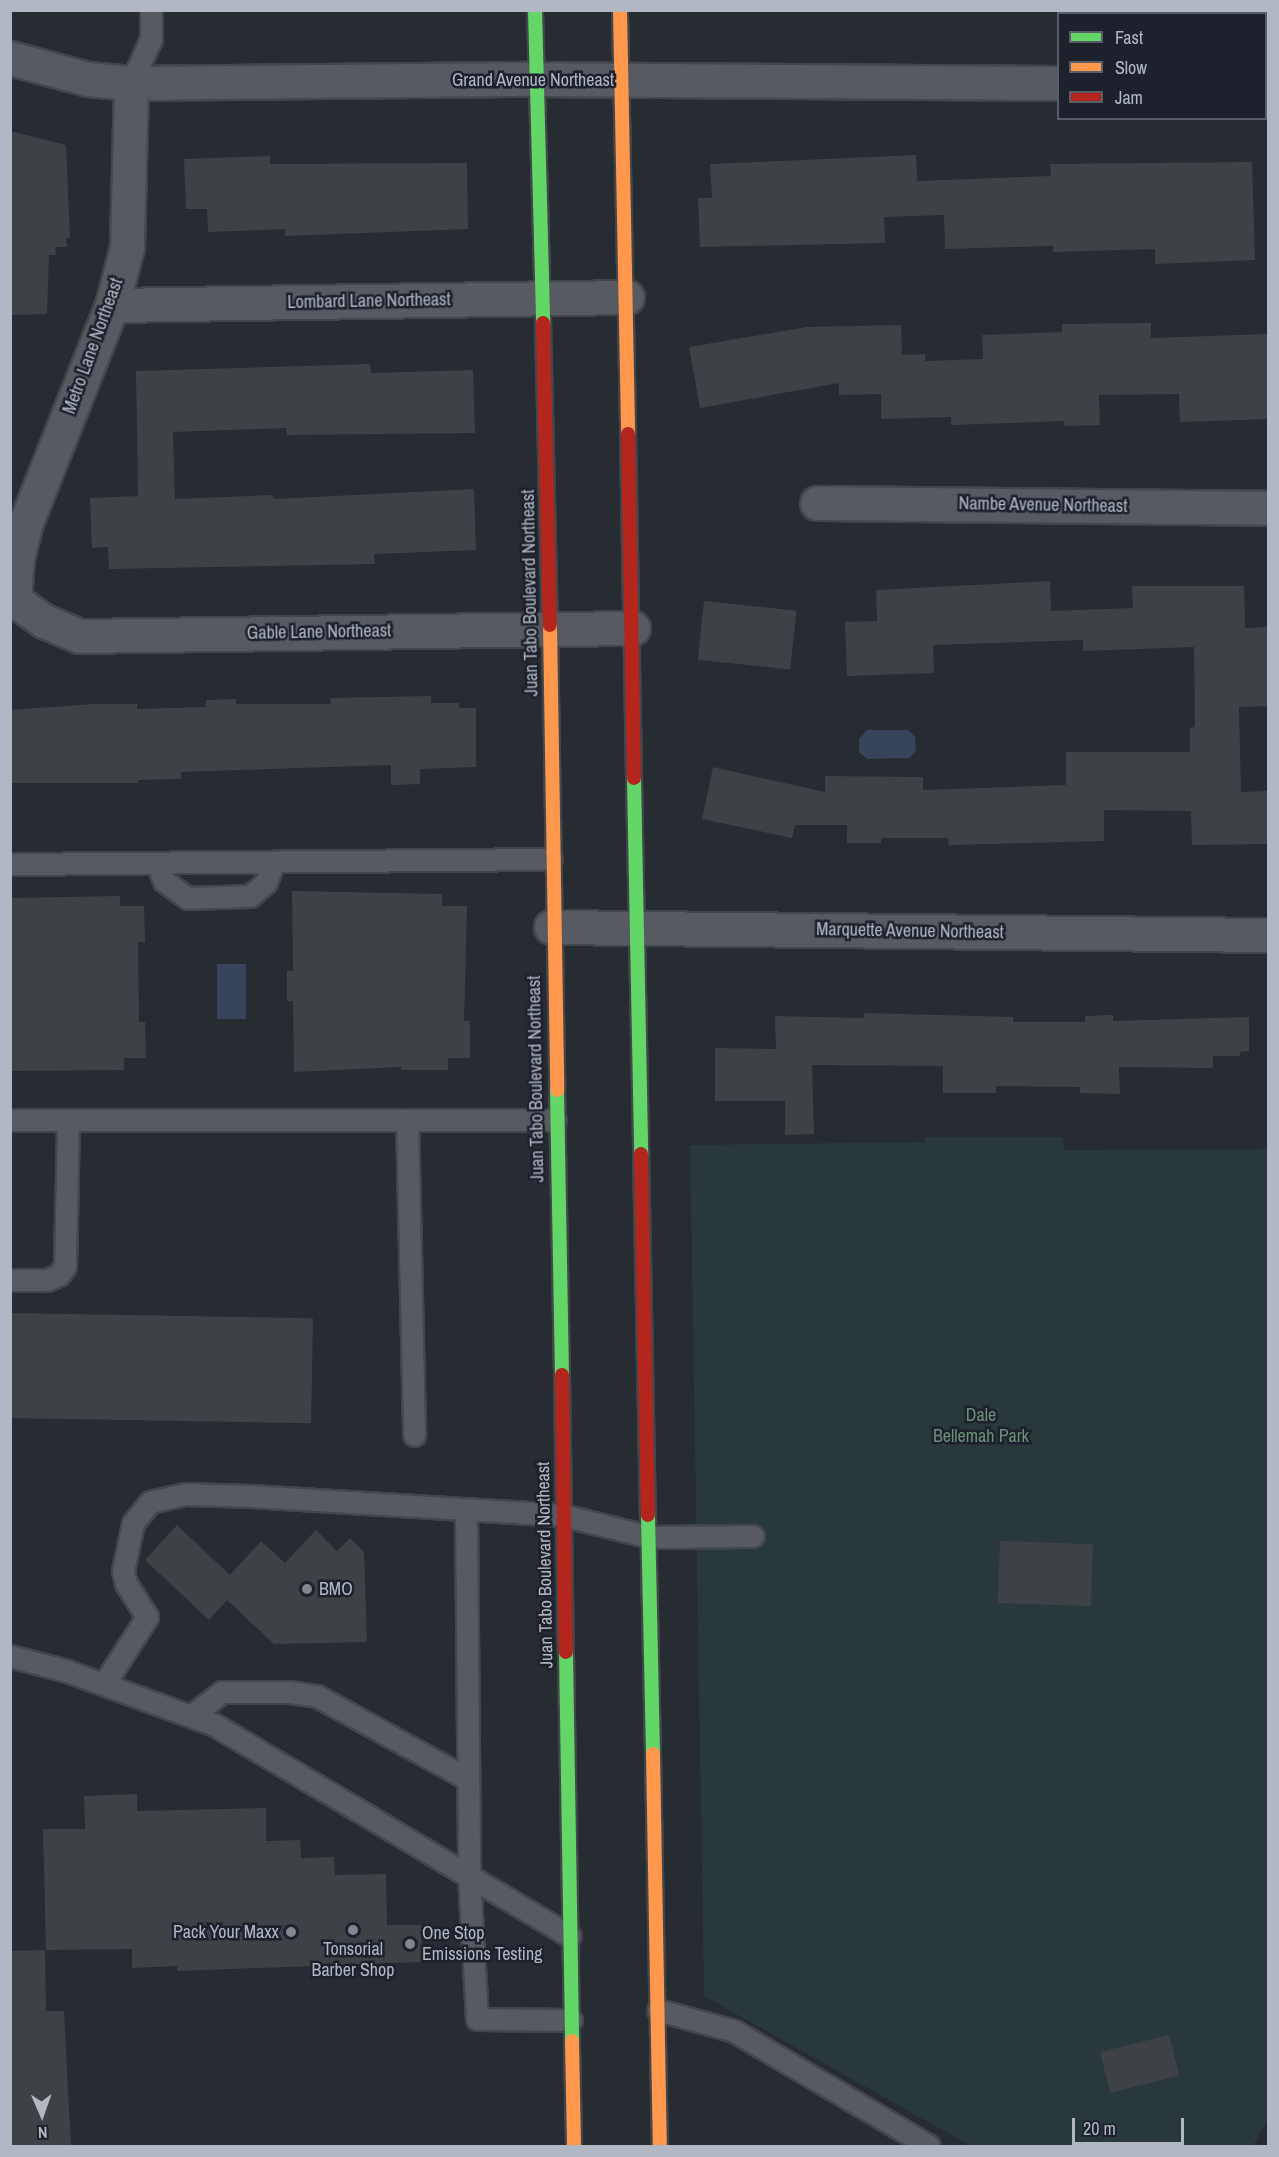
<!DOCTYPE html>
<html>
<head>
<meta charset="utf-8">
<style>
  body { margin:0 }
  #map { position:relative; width:1279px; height:2157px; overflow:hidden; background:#272b32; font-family:"Archivo Narrow",sans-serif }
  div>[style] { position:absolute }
  .green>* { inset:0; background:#29383a }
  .water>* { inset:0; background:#38445a; transform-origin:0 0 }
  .building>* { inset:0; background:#3e4247; transform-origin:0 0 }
  .roads { filter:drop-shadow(2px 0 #43464b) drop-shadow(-2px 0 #43464b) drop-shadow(0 2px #43464b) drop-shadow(0 -2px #43464b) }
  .lane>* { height:21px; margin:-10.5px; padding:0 10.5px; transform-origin:10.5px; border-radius:10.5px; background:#575a61 }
  .street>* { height:33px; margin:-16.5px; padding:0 16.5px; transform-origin:16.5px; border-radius:16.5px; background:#575a61 }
  .fast>* { height:14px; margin:-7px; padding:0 7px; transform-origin:7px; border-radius:7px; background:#63d668 }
  .slow>* { height:14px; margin:-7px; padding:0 7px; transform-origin:7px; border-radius:7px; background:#ff974d }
  .jam>* { height:14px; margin:-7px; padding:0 7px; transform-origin:7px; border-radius:7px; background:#b3261e }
  .dots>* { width:16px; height:16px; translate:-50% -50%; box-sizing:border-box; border:3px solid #1c212c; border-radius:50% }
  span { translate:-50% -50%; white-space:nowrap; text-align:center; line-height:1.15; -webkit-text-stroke:5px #1c212c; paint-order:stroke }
  .street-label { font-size:18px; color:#b1b7c3 }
  .park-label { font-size:18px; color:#6b9177 }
  .poi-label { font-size:18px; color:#b1b7c3 }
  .left { translate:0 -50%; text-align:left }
  .right { translate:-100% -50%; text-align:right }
  .frame { position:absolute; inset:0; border:12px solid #b1b7c3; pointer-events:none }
  .legend { position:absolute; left:1057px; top:12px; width:210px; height:108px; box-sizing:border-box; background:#1c212c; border:2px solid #585d68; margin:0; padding:8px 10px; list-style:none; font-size:18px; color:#b1b7c3 }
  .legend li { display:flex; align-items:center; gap:12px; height:30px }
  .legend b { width:30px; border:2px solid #585d68 }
  .north { position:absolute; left:12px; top:2085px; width:60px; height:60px; -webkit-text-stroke:4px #1c212c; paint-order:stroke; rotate:178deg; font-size:16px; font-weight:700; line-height:24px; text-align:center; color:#b1b7c3 }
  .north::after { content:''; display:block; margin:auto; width:21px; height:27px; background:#b1b7c3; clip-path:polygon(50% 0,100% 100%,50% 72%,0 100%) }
  .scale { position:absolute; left:1072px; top:2118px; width:112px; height:27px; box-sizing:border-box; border:3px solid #b1b7c3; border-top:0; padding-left:8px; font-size:18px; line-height:21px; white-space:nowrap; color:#b1b7c3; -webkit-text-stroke:4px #1c212c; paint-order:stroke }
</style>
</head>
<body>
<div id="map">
  <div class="green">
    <i style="clip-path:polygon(925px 1137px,1063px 1137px,1064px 1150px,1268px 1149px,1268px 2119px,1253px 2146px,971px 2146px,704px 1996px,690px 1145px,925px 1142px)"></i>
  </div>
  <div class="water">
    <i style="clip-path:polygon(867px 730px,908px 730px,915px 737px,916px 751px,909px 758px,867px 759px,859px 752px,859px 739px)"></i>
    <i style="left:217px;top:964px;width:29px;height:55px"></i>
  </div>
  <div class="building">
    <i style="clip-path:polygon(10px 131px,66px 145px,70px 238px,66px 238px,67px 247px,55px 247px,56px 255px,49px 255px,47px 314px,10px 315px)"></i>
    <i style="clip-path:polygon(916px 155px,917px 181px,1051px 176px,1050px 164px,1252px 162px,1255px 260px,1155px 264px,1155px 249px,1053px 252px,1053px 246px,945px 249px,944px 215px,884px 217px,885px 243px,700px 247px,698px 198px,712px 198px,710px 164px)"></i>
    <i style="clip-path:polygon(270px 156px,270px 164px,467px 163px,468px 229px,285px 236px,285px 229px,208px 232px,207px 209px,186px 209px,184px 159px)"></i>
    <i style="clip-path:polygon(1151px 323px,1151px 338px,1269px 334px,1269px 419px,1180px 422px,1179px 394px,1099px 395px,1100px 425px,1064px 426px,1064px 421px,951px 425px,951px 417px,881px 419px,881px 394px,839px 395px,839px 383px,700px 408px,689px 347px,807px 327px,901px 325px,902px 355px,925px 354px,925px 361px,983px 359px,982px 335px,1062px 332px,1062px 324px)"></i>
    <i style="clip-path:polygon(370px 364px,371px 373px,473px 370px,475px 433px,287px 435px,286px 428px,173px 432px,175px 499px,273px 495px,274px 499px,474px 489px,476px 550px,374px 554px,375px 564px,109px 569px,108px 547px,92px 548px,90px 498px,138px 496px,136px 371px)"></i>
    <i style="clip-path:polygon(1050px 581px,1051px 611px,1133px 608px,1132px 586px,1244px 586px,1245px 628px,1269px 627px,1269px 706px,1239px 707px,1241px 792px,1269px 791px,1269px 844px,1192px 845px,1191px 811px,1104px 810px,1104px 841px,949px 845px,948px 838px,881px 838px,881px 843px,847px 843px,847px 825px,795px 825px,792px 838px,702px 819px,713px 767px,825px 792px,825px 776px,923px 777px,923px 790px,1066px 785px,1066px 752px,1190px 752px,1190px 728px,1195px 727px,1194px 647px,1083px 651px,1083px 640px,933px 645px,934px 673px,847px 676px,845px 622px,877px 621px,876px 590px)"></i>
    <i style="left:704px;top:601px;width:93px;height:59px;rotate:6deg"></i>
    <i style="clip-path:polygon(431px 696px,431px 703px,459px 703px,459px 708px,476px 708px,476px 767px,420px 769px,420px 784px,391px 785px,391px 765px,181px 772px,181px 779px,138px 780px,138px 783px,10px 783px,10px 710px,94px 704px,137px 704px,137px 709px,206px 707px,206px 700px,236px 699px,236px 704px,331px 704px,330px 698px)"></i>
    <i style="clip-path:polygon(292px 891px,442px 894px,442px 906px,467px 906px,464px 1021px,470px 1021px,470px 1058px,448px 1058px,448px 1070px,401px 1070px,401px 1067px,294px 1072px,293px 1001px,287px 1001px,287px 971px,293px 971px)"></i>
    <i style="clip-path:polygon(120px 896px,120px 906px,144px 906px,145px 942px,138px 942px,139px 1022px,145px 1022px,146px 1058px,124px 1058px,124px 1070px,10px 1071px,10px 898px)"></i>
    <i style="clip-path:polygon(864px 1013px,1013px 1017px,1013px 1022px,1085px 1022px,1085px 1016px,1113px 1015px,1113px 1021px,1249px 1017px,1249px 1051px,1240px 1052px,1240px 1056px,1213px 1056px,1213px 1068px,1119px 1067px,1120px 1094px,1080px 1093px,1080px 1087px,996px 1086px,996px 1093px,943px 1093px,943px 1066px,812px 1065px,814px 1134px,785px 1135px,785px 1101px,715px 1101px,715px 1048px,776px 1049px,775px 1016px,864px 1018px)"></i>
    <i style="left:10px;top:1313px;width:303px;height:105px;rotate:1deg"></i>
    <i style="clip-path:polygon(177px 1525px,230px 1575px,261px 1541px,285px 1563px,316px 1530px,337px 1551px,350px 1538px,364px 1552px,367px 1642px,274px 1644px,227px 1600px,209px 1620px,145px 1560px)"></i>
    <i style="left:1000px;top:1541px;width:93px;height:62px;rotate:2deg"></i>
    <i style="clip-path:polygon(137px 1794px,137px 1811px,266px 1808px,266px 1841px,300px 1840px,301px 1858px,334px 1857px,335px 1875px,386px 1874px,387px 1925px,421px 1925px,422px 1962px,177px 1971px,177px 1966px,132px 1968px,132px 1949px,46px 1950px,43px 1829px,85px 1829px,84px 1796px)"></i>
    <i style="clip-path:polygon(45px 1950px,46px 2011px,64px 2011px,71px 2146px,10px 2146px,10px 1951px)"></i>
    <i style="left:1169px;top:2035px;width:42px;height:71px;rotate:76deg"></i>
  </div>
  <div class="roads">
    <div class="lane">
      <i style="left:131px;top:83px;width:48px;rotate:-65.6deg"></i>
      <i style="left:151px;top:39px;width:29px;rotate:-90deg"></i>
      <i style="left:157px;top:863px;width:19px;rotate:69deg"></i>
      <i style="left:164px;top:881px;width:29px;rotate:36deg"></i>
      <i style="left:187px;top:898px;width:63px;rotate:-1.8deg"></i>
      <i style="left:250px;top:896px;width:21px;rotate:-41deg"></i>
      <i style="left:266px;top:882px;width:22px;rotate:-69deg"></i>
      <i style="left:10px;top:864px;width:541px;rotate:-0.53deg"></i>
      <i style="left:10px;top:1120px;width:545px"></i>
      <i style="left:407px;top:1120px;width:315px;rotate:88.7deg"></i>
      <i style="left:10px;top:1280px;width:37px"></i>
      <i style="left:47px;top:1280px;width:13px;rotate:-23deg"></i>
      <i style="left:59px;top:1275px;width:11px;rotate:-56deg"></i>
      <i style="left:65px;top:1266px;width:146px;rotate:-88.8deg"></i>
      <i style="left:466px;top:1510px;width:366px;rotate:89.5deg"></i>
      <i style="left:469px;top:1876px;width:143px;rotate:86.8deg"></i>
      <i style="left:477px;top:2019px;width:94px;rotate:0.6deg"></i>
      <i style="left:10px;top:1656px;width:59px;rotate:14.7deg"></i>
      <i style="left:67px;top:1671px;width:155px;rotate:20deg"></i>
      <i style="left:213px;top:1724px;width:415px;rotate:30.7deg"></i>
      <i style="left:104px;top:1684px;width:80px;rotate:-57.3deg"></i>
      <i style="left:147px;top:1617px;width:39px;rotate:-122deg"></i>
      <i style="left:126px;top:1584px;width:13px;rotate:-103deg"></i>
      <i style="left:123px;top:1571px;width:49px;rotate:-78.2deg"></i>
      <i style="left:133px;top:1523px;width:27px;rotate:-51deg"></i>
      <i style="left:150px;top:1502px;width:36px;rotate:-13deg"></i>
      <i style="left:185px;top:1494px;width:66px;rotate:1.7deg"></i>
      <i style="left:251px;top:1496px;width:312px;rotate:3.5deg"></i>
      <i style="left:562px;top:1515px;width:91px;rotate:14deg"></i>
      <i style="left:650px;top:1537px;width:103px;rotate:-0.6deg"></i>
      <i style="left:191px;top:1716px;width:39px;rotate:-38deg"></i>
      <i style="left:222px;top:1692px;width:67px"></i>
      <i style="left:289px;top:1692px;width:28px;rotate:8deg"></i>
      <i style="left:317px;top:1696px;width:172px;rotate:28.8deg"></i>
      <i style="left:658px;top:2010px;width:79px;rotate:15.4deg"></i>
      <i style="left:734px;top:2031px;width:226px;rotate:30.5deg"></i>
    </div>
    <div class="street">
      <i style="left:10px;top:58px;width:81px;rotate:15.1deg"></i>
      <i style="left:88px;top:79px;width:43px;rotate:5.3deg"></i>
      <i style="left:131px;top:83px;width:404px;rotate:-0.6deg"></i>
      <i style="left:535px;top:79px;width:523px;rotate:0.44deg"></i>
      <i style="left:131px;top:83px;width:164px;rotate:91.4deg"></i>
      <i style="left:127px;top:247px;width:60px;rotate:104.5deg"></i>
      <i style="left:112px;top:305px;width:233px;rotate:111.6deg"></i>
      <i style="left:26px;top:522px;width:37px;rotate:104deg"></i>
      <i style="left:17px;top:558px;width:42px;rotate:94.1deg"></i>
      <i style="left:14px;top:600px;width:37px;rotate:35deg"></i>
      <i style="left:44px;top:621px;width:38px;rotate:23deg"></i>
      <i style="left:79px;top:636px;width:554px;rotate:-0.83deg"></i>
      <i style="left:1266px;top:84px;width:2px"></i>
      <i style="left:112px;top:305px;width:515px;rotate:-0.89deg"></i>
      <i style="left:817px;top:503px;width:451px;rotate:0.6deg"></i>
      <i style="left:551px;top:927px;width:717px;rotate:0.64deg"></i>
    </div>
    <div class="fast">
      <i style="left:535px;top:10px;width:313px;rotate:88.5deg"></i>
      <i style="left:634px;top:778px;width:376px;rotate:88.9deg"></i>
      <i style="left:557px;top:1090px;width:285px;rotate:89deg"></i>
      <i style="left:648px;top:1515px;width:239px;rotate:88.8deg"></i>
      <i style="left:566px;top:1652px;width:389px;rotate:89.1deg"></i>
    </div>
    <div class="slow">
      <i style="left:620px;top:10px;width:424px;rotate:88.9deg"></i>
      <i style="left:550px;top:625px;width:465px;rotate:89.1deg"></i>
      <i style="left:653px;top:1754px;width:392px;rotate:89deg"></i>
      <i style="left:572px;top:2041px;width:105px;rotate:88.9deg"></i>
    </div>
    <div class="jam">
      <i style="left:543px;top:323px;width:302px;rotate:88.7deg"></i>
      <i style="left:628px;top:434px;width:344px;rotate:89deg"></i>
      <i style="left:641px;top:1154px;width:361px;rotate:88.9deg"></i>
      <i style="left:562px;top:1375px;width:277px;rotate:89.2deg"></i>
    </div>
  </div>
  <div class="dots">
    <i style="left:307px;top:1589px;background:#818690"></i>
    <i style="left:353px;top:1930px;background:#818690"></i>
    <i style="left:291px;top:1932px;background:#818690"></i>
    <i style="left:410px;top:1944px;background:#818690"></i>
  </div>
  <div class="street-label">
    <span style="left:533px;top:80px">Grand Avenue Northeast</span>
    <span style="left:369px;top:301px;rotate:-1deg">Lombard Lane Northeast</span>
    <span style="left:93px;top:346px;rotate:-70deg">Metro Lane Northeast</span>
    <span style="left:1043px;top:505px;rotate:1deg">Nambe Avenue Northeast</span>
    <span style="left:530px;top:593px;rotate:-91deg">Juan Tabo Boulevard Northeast</span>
    <span style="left:319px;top:632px;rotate:-1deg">Gable Lane Northeast</span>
    <span style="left:910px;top:931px;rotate:1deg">Marquette Avenue Northeast</span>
    <span style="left:536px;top:1079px;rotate:-91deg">Juan Tabo Boulevard Northeast</span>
    <span style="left:545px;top:1565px;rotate:-91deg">Juan Tabo Boulevard Northeast</span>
  </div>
  <div class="park-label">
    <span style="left:981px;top:1426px">Dale<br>Bellemah Park</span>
  </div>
  <div class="poi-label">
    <span class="left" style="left:319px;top:1589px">BMO</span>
    <span class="right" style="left:279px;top:1932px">Pack Your Maxx</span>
    <span class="left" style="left:422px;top:1944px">One Stop<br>Emissions Testing</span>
    <span style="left:353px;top:1960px">Tonsorial<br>Barber Shop</span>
  </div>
  <div class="frame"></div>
  <ul class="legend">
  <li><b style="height:8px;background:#63d668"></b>Fast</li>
  <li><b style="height:8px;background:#ff974d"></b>Slow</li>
  <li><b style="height:8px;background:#b3261e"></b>Jam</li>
  </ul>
  <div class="north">N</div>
  <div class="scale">20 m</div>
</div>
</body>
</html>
